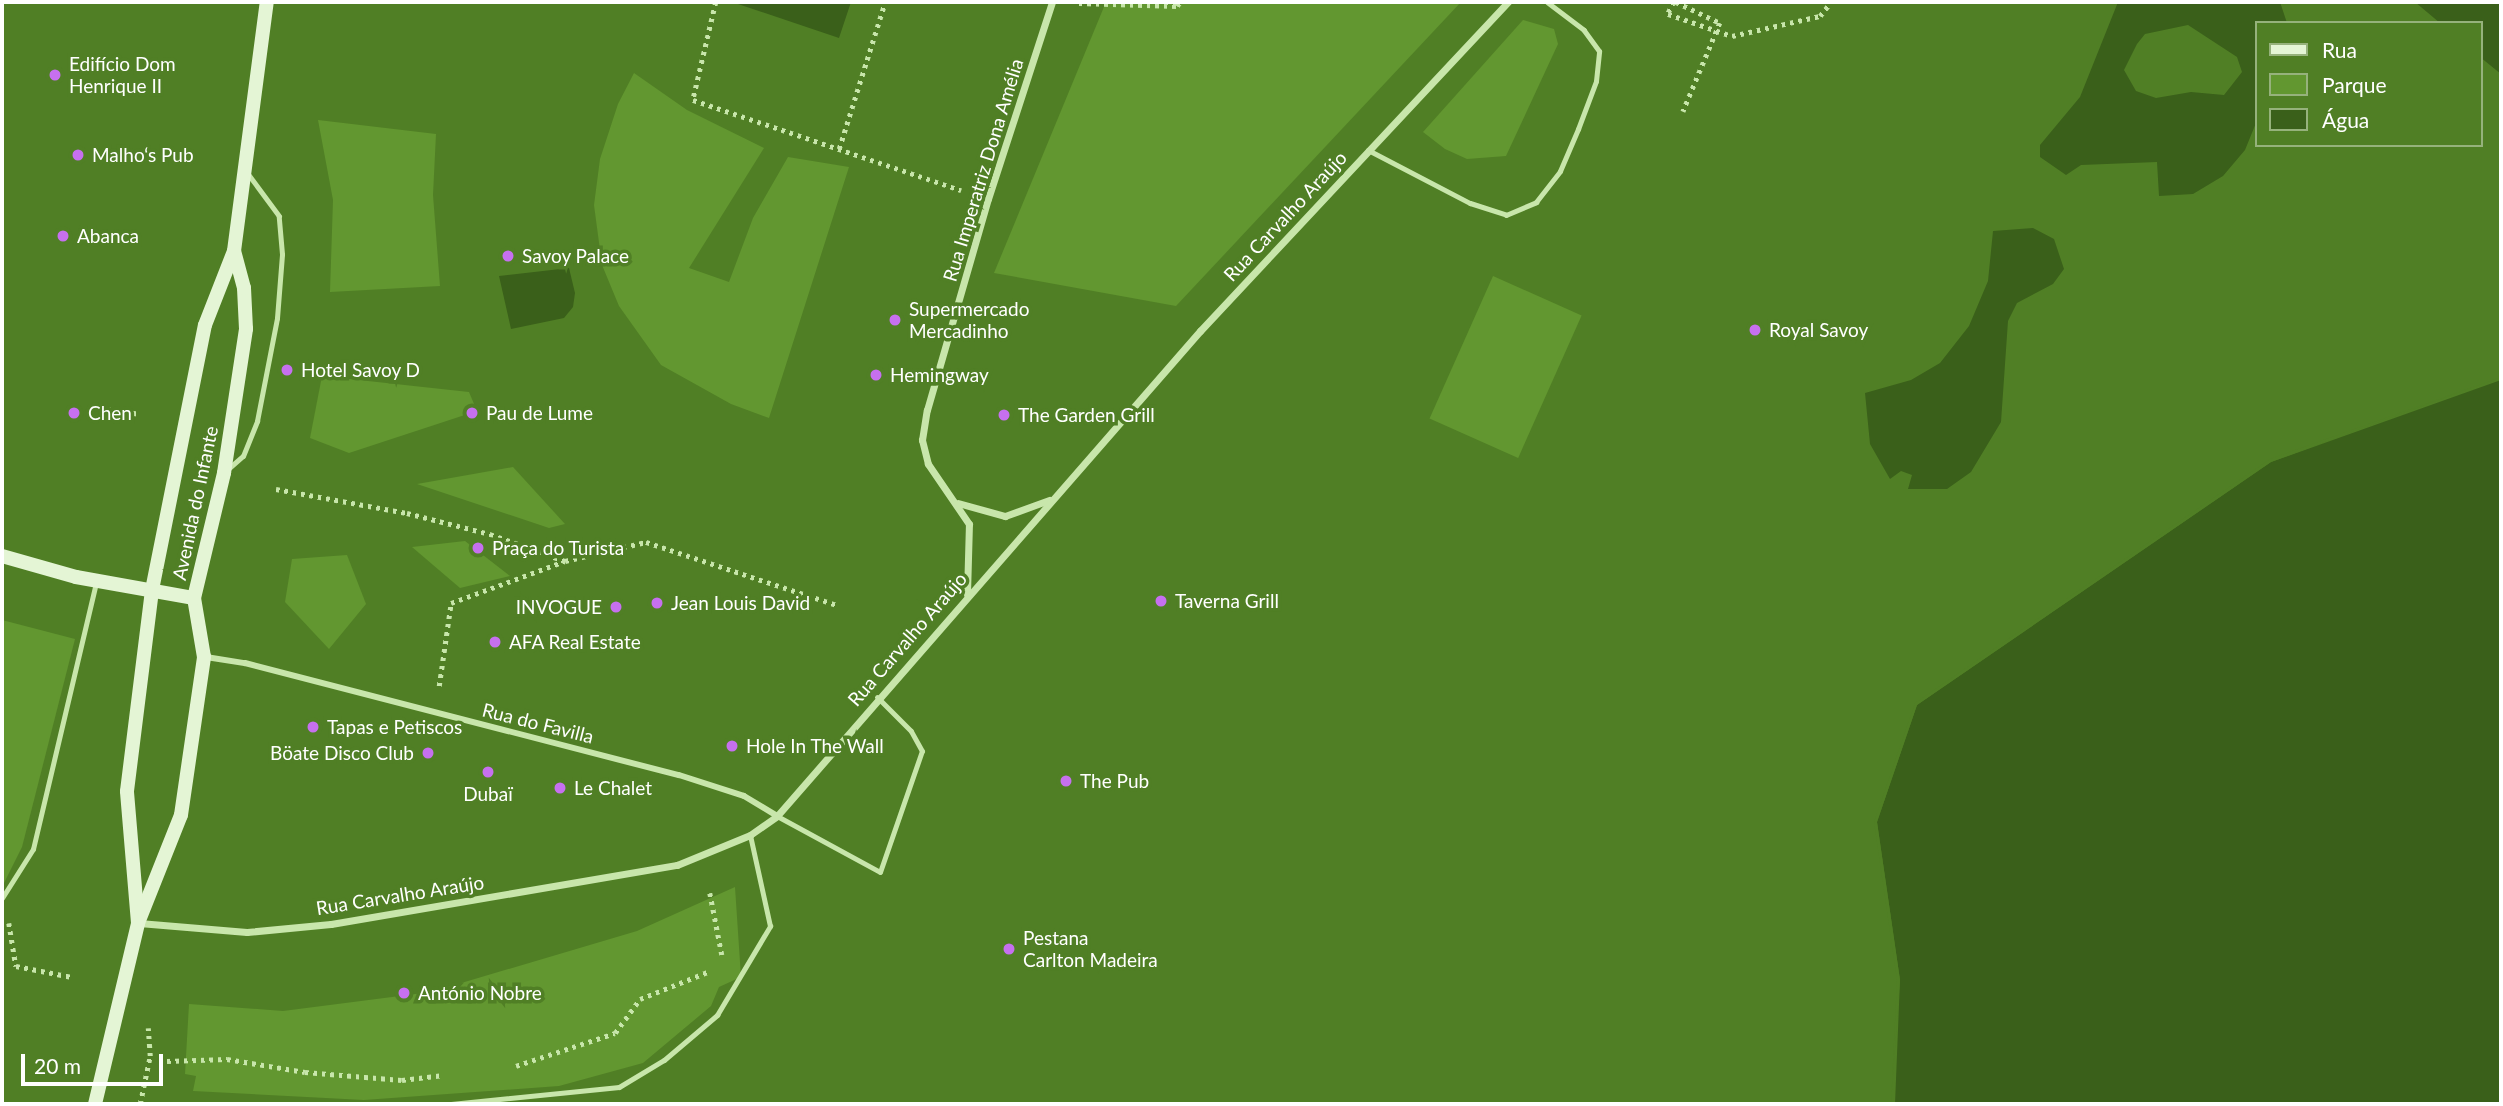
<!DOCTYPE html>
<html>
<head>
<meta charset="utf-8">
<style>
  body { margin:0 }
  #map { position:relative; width:2503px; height:1106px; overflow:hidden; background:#507f25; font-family:Lato,sans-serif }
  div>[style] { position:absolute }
  .green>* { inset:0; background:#629730; transform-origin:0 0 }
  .water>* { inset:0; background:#3a601a }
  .pier>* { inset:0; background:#507f25 }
  .path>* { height:4.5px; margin-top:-2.25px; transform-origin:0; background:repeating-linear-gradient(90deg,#c8e6ab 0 3.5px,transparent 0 8.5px) }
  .service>* { height:5px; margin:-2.5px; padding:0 2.5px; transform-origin:2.5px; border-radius:2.5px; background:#c8e6ab }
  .pedestrian>* { height:6px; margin:-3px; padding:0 3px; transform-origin:3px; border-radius:3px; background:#c8e6ab }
  .minor>* { height:7px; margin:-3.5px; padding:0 3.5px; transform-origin:3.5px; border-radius:3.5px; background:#c8e6ab }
  .secondary>* { height:14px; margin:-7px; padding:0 7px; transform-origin:7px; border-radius:7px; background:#e4f5d5 }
  .path-bridge>* { height:4.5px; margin-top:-2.25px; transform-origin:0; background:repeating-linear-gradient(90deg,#c8e6ab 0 3.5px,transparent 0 8.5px) }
  .dots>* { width:19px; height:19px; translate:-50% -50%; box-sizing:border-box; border:4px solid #507f25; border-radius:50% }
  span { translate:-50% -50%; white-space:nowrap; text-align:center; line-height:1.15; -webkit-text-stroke:7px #507f25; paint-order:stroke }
  .poi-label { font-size:19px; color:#fff }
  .left { translate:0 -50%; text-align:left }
  .right { translate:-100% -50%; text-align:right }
  .street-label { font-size:19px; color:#fff }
  .frame { position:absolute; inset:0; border:4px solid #fff; pointer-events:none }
  .legend { position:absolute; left:2255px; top:21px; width:228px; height:126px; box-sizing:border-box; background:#507f25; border:2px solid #96b27c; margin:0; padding:9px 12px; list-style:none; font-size:21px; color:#fff }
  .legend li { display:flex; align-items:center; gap:14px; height:35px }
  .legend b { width:35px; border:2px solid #96b27c }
  .scale { position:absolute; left:21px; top:1054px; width:142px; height:32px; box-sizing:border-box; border:4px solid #fff; border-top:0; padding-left:9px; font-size:21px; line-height:24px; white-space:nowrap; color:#fff; -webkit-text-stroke:5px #507f25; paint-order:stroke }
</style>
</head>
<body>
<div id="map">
  <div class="green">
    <i style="clip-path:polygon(1106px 2px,1461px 2px,1176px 306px,994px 273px)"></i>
    <i style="clip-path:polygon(1523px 20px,1554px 29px,1558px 44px,1506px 156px,1467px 159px,1445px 149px,1423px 132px)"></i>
    <i style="clip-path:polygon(634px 73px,687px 110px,764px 148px,689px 268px,729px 282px,753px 218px,788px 157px,849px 167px,769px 418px,731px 404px,661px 365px,619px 306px,602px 265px,594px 205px,600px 159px,618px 104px)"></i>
    <i style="clip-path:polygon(318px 120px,436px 134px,433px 195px,440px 286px,330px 292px,333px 200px)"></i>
    <i style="left:1493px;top:276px;width:97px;height:156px;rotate:24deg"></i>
    <i style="clip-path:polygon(322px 376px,469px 392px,477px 411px,349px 453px,310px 438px)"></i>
    <i style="clip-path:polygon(513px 467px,565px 524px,549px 528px,417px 484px)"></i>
    <i style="clip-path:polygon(465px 541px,510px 576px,460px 588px,412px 547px)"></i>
    <i style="clip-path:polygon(347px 555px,366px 604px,329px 649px,285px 602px,292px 559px)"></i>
    <i style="clip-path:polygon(2px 620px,75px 639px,22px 847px,2px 887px)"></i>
    <i style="clip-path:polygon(735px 887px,741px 977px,719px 987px,711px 1006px,643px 1063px,559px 1086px,364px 1100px,193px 1091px,196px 1076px,185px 1074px,189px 1004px,283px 1011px,431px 992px,637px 931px)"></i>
  </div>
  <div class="water">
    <i style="clip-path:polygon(732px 2px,851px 2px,839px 38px)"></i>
    <i style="clip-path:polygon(evenodd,2118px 2px,2280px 2px,2287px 23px,2256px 23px,2256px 123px,2245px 150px,2223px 176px,2193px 194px,2159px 196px,2157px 162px,2081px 165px,2066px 175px,2040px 157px,2040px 145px,2080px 97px,2118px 2px,2188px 25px,2237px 57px,2242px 72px,2224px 95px,2191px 92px,2156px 98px,2136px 91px,2124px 70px,2137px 44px,2145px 34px,2188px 25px)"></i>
    <i style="clip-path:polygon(2415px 2px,2501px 2px,2501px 74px,2480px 57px,2480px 23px,2440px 23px)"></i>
    <i style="clip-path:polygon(2033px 228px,2054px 239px,2064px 269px,2053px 284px,2017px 303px,2008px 321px,2001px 422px,1971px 472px,1947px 489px,1908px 489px,1912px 475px,1901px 471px,1890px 479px,1870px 444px,1865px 393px,1911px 380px,1940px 363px,1969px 326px,1988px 281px,1993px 231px)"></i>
    <i style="clip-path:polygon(569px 268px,575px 293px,573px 307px,564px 318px,511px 329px,499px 276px)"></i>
    <i style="clip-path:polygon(2501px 380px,2501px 1104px,1895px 1104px,1900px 980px,1877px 822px,1917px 705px,2271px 462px)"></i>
  </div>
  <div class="pier">
    <i style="clip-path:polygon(2501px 377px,2271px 462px,1917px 705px,1877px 822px,1900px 980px,1891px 1104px,1897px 980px,1874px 822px,1915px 703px,2270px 459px)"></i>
  </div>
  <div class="path">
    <i style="left:716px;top:2px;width:101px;rotate:103.2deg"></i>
    <i style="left:693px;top:100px;width:283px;rotate:18.6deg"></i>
    <i style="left:1674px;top:2px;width:13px;rotate:117deg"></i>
    <i style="left:1668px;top:14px;width:68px;rotate:19deg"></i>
    <i style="left:1732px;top:36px;width:90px;rotate:-12.8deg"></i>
    <i style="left:1820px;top:16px;width:18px;rotate:-52deg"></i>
    <i style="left:1079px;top:3px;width:98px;rotate:1.8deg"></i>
    <i style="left:1177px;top:6px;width:5px;rotate:-53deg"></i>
    <i style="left:839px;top:149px;width:154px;rotate:-72.6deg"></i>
    <i style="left:99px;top:408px;width:42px;rotate:8.1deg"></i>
    <i style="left:276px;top:489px;width:133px;rotate:10.4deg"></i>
    <i style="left:407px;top:513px;width:86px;rotate:14.2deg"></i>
    <i style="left:490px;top:534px;width:80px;rotate:19.8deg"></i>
    <i style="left:565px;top:561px;width:83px;rotate:-13.2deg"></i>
    <i style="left:646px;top:542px;width:203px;rotate:18.3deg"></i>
    <i style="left:439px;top:686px;width:84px;rotate:-81.8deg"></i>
    <i style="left:451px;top:603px;width:121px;rotate:-20.2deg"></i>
    <i style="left:710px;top:893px;width:63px;rotate:79deg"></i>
    <i style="left:9px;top:923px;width:44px;rotate:80.8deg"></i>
    <i style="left:16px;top:966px;width:57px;rotate:11.1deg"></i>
    <i style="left:167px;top:1061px;width:60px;rotate:-1.9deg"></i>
    <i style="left:227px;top:1059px;width:79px;rotate:9.5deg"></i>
    <i style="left:305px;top:1072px;width:97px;rotate:4.7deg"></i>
    <i style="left:402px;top:1080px;width:42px;rotate:-6.8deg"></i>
    <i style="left:516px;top:1066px;width:104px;rotate:-18.4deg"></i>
    <i style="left:615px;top:1033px;width:42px;rotate:-53.7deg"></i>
    <i style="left:640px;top:999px;width:75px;rotate:-21.8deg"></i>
    <i style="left:140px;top:1104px;width:49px;rotate:-78.2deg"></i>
    <i style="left:150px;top:1056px;width:28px;rotate:-94deg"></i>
  </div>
  <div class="service">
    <i style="left:1368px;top:150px;width:115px;rotate:27.5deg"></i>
    <i style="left:1470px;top:203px;width:38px;rotate:18deg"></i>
    <i style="left:1506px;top:215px;width:33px;rotate:-23deg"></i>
    <i style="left:1536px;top:202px;width:39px;rotate:-52deg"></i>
    <i style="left:1560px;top:171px;width:46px;rotate:-66.8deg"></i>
    <i style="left:1578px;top:129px;width:51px;rotate:-69.4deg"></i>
    <i style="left:1596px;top:81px;width:30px;rotate:-84deg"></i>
    <i style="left:1599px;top:51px;width:26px;rotate:-126deg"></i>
    <i style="left:1584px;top:30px;width:46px;rotate:-142.9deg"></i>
    <i style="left:229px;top:468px;width:18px;rotate:-41deg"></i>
    <i style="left:243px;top:456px;width:38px;rotate:-68deg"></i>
    <i style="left:257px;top:421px;width:105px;rotate:-79deg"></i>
    <i style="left:277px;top:318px;width:64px;rotate:-85.5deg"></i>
    <i style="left:282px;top:254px;width:38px;rotate:-95deg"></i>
    <i style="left:279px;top:216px;width:52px;rotate:-126.4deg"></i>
    <i style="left:777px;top:816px;width:117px;rotate:28.5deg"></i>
    <i style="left:880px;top:872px;width:128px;rotate:-70.9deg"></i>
    <i style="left:922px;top:751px;width:23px;rotate:-119deg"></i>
    <i style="left:911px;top:731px;width:48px;rotate:-135deg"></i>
    <i style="left:2px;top:898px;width:58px;rotate:-57.7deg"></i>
    <i style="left:33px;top:849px;width:274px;rotate:-76.7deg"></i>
    <i style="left:451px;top:1104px;width:169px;rotate:-5.8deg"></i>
    <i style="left:619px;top:1087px;width:52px;rotate:-31deg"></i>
    <i style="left:664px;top:1060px;width:70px;rotate:-40.3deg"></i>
    <i style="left:717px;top:1015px;width:104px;rotate:-59.2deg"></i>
    <i style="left:770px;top:926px;width:93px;rotate:-102.4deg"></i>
  </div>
  <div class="pedestrian">
    <i style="left:206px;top:657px;width:39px;rotate:9deg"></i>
    <i style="left:245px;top:663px;width:448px;rotate:14.5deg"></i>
    <i style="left:679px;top:775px;width:68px;rotate:17.9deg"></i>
    <i style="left:744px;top:796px;width:39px;rotate:31deg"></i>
  </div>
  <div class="minor">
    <i style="left:958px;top:503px;width:49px;rotate:15.5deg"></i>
    <i style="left:1005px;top:516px;width:47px;rotate:-20deg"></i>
    <i style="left:967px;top:594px;width:70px;rotate:-88.4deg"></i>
    <i style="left:969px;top:524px;width:73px;rotate:-124.3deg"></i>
    <i style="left:928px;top:464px;width:25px;rotate:-104deg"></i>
    <i style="left:922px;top:440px;width:30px;rotate:-81deg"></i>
    <i style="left:927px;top:410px;width:220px;rotate:-73.9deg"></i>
    <i style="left:988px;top:199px;width:207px;rotate:-72deg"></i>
    <i style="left:139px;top:923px;width:108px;rotate:4.8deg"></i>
    <i style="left:247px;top:932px;width:84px;rotate:-5.4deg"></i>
    <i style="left:331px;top:924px;width:351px;rotate:-9.7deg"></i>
    <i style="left:677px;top:865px;width:79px;rotate:-22.3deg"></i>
    <i style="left:750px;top:835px;width:33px;rotate:-35deg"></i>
    <i style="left:777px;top:816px;width:644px;rotate:-48.91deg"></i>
    <i style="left:1200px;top:331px;width:451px;rotate:-46.9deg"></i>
  </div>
  <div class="secondary">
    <i style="left:2px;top:556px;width:77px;rotate:15.8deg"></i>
    <i style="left:76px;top:577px;width:120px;rotate:10.1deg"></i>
    <i style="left:138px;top:923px;width:132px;rotate:-94.8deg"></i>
    <i style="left:127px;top:791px;width:203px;rotate:-82.9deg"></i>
    <i style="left:152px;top:590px;width:270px;rotate:-78.7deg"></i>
    <i style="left:205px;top:325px;width:79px;rotate:-68.6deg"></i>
    <i style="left:234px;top:251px;width:251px;rotate:-82.5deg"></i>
    <i style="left:95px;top:1104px;width:186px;rotate:-76.6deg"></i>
    <i style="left:138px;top:923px;width:116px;rotate:-68.3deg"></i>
    <i style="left:181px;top:815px;width:160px;rotate:-81.7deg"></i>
    <i style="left:204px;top:657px;width:60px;rotate:-99.6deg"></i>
    <i style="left:194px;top:598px;width:129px;rotate:-76.5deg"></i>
    <i style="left:224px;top:473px;width:146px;rotate:-81.3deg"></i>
    <i style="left:246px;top:329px;width:41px;rotate:-92.8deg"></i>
    <i style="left:244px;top:288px;width:38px;rotate:-105deg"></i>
  </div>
  <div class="path-bridge">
    <i style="left:1676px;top:2px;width:49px;rotate:25.5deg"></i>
    <i style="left:1720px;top:23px;width:96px;rotate:112.6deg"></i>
  </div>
  <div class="dots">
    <i style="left:55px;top:75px;background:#c670ef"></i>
    <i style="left:78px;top:155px;background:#c670ef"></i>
    <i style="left:63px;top:236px;background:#c670ef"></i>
    <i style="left:508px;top:256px;background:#c670ef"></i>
    <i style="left:895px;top:320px;background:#c670ef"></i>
    <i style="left:1755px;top:330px;background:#c670ef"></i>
    <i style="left:287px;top:370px;background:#c670ef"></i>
    <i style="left:876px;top:375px;background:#c670ef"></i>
    <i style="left:74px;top:413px;background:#c670ef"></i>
    <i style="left:472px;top:413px;background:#c670ef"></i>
    <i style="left:1004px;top:415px;background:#c670ef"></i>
    <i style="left:478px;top:548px;background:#c670ef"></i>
    <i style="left:1161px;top:601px;background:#c670ef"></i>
    <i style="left:657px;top:603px;background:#c670ef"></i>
    <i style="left:616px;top:607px;background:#c670ef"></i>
    <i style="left:495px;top:642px;background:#c670ef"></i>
    <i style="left:313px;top:727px;background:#c670ef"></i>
    <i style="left:732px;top:746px;background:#c670ef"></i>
    <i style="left:428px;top:753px;background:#c670ef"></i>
    <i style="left:488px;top:772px;background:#c670ef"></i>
    <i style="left:1066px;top:781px;background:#c670ef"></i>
    <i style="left:560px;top:788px;background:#c670ef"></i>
    <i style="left:1009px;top:949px;background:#c670ef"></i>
    <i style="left:404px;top:993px;background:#c670ef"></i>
  </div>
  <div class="poi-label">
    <span class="left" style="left:69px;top:75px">Edifício Dom<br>Henrique II</span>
    <span class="left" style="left:92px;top:155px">Malho‘s Pub</span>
    <span class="left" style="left:77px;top:236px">Abanca</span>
    <span class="left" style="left:522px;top:256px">Savoy Palace</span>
    <span class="left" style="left:909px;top:320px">Supermercado<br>Mercadinho</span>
    <span class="left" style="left:1769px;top:330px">Royal Savoy</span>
    <span class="left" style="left:301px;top:370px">Hotel Savoy D</span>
    <span class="left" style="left:890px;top:375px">Hemingway</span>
    <span class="left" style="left:88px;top:413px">Chen</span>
    <span class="left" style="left:486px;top:413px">Pau de Lume</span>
    <span class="left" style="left:1018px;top:415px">The Garden Grill</span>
    <span class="left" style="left:492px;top:548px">Praça do Turista</span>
    <span class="left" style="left:1175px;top:601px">Taverna Grill</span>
    <span class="left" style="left:671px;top:603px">Jean Louis David</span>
    <span class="right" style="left:602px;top:607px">INVOGUE</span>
    <span class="left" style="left:509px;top:642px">AFA Real Estate</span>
    <span class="left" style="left:327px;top:727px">Tapas e Petiscos</span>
    <span class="left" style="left:746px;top:746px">Hole In The Wall</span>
    <span class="right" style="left:414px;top:753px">Böate Disco Club</span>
    <span class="left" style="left:1080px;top:781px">The Pub</span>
    <span class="left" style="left:574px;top:788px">Le Chalet</span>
    <span style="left:488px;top:794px">Dubaï</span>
    <span class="left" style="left:1023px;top:949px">Pestana<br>Carlton Madeira</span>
    <span class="left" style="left:418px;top:993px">António Nobre</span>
  </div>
  <div class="street-label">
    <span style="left:983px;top:170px;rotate:-73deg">Rua Imperatriz Dona Amélia</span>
    <span style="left:1285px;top:216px;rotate:-47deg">Rua Carvalho Araújo</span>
    <span style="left:195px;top:503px;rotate:-78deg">Avenida do Infante</span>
    <span style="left:907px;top:639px;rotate:-49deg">Rua Carvalho Araújo</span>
    <span style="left:538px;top:723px;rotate:14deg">Rua do Favilla</span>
    <span style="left:400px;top:895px;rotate:-9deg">Rua Carvalho Araújo</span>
  </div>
  <div class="frame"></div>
  <ul class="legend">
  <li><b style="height:9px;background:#e4f5d5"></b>Rua</li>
  <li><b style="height:19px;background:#629730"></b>Parque</li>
  <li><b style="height:19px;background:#3a601a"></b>Água</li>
  </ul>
  <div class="scale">20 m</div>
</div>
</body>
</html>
